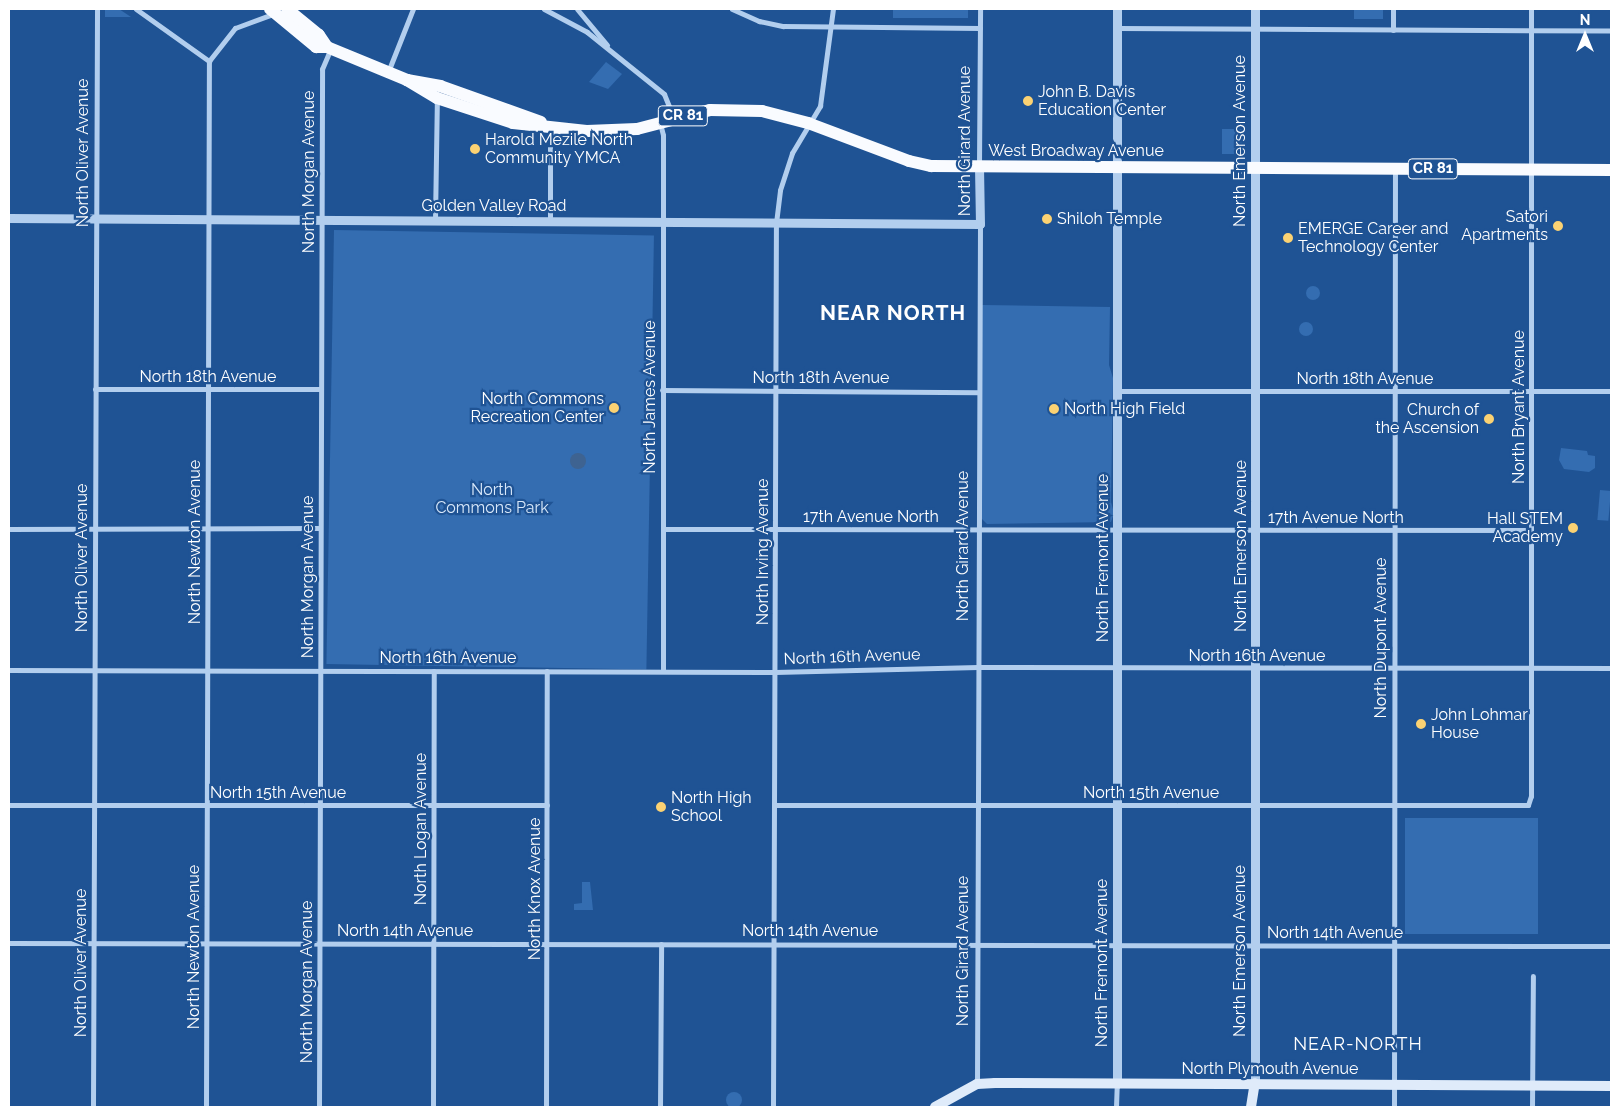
<!DOCTYPE html>
<html>
<head>
<meta charset="utf-8">
<style>
  body { margin:0 }
  #map { position:relative; width:1620px; height:1116px; overflow:hidden; background:#1f5394; font-family:Raleway,sans-serif }
  div>[style] { position:absolute }
  .green>* { inset:0; background:#346db1; transform-origin:0 0 }
  .round { border-radius:50% }
  .water>* { inset:0; background:#3e6391 }
  .minor>* { height:5px; margin:-2.5px; padding:0 2.5px; transform-origin:2.5px; border-radius:2.5px; background:#b2ceee }
  .tertiary>* { height:9px; margin:-4.5px; padding:0 4.5px; transform-origin:4.5px; border-radius:4.5px; background:#b2ceee }
  .secondary>* { height:10px; margin:-5px; padding:0 5px; transform-origin:5px; border-radius:5px; background:#dfebfa }
  .primary>* { height:12px; margin:-6px; padding:0 6px; transform-origin:6px; border-radius:6px; background:#f9fbff }
  .dots>* { width:14px; height:14px; translate:-50% -50%; box-sizing:border-box; border:2px solid #1f5394; border-radius:50% }
  span { translate:-50% -50%; white-space:nowrap; text-align:center; line-height:1.15; -webkit-text-stroke:4.5px #1f5394; paint-order:stroke }
  .shield-label span { padding:1px 4px; background:#1f5394; border:1px solid; border-radius:4px; -webkit-text-stroke-width:0 }
  .shield-label { font-size:15px; color:#fff; font-weight:700 }
  .poi-label { font-size:16px; color:#fff }
  .left { translate:0 -50%; text-align:left }
  .right { translate:-100% -50%; text-align:right }
  .street-label { font-size:16px; color:#fff }
  .park-label { font-size:16px; color:#d8e8fa }
  .neighbourhood-label { font-size:18px; color:#fff; letter-spacing:1px }
  .district-label { font-size:21px; color:#fff; font-weight:700; letter-spacing:1px }
  .frame { position:absolute; inset:0; border:10px solid #fff; pointer-events:none }
  .north { position:absolute; left:1560px; top:10px; width:50px; height:50px; -webkit-text-stroke:4px #1f5394; paint-order:stroke; rotate:0deg; font-size:14px; font-weight:700; line-height:20px; text-align:center; color:#fff }
  .north::after { content:''; display:block; margin:auto; width:18px; height:22px; background:#fff; clip-path:polygon(50% 0,100% 100%,50% 72%,0 100%) }
</style>
</head>
<body>
<div id="map">
  <div class="green">
    <i style="clip-path:polygon(105px 9px,119px 9px,131px 17px,105px 17px)"></i>
    <i style="left:893px;top:9px;width:75px;height:9px"></i>
    <i style="left:1354px;top:9px;width:29px;height:10px"></i>
    <i style="clip-path:polygon(606px 62px,622px 74px,608px 89px,589px 82px)"></i>
    <i style="left:1222px;top:129px;width:21px;height:25px"></i>
    <i style="left:334px;top:230px;width:320px;height:434px;rotate:1deg"></i>
    <i class="round" style="left:1306px;top:286px;width:14px;height:14px"></i>
    <i style="clip-path:polygon(982px 305px,1110px 307px,1109px 365px,1113px 378px,1111px 502px,1114px 513px,1111px 522px,987px 524px,981px 518px)"></i>
    <i class="round" style="left:1299px;top:322px;width:14px;height:14px"></i>
    <i style="clip-path:polygon(1561px 448px,1587px 451px,1588px 455px,1595px 456px,1595px 468px,1589px 472px,1564px 469px,1559px 460px)"></i>
    <i style="left:1600px;top:490px;width:11px;height:30px;rotate:5deg"></i>
    <i style="left:1405px;top:818px;width:133px;height:116px"></i>
    <i style="clip-path:polygon(582px 882px,590px 882px,593px 910px,574px 910px,574px 904px,582px 903px)"></i>
    <i class="round" style="left:726px;top:1092px;width:16px;height:16px"></i>
  </div>
  <div class="water">
    <i class="round" style="left:570px;top:453px;width:16px;height:16px"></i>
  </div>
  <div class="minor">
    <i style="left:136px;top:9px;width:90px;rotate:35.5deg"></i>
    <i style="left:544px;top:9px;width:49px;rotate:28.1deg"></i>
    <i style="left:587px;top:32px;width:99px;rotate:38.8deg"></i>
    <i style="left:664px;top:94px;width:27px;rotate:68deg"></i>
    <i style="left:577px;top:9px;width:47px;rotate:50.2deg"></i>
    <i style="left:732px;top:9px;width:30px;rotate:24deg"></i>
    <i style="left:759px;top:21px;width:25px;rotate:12deg"></i>
    <i style="left:783px;top:26px;width:197px;rotate:0.6deg"></i>
    <i style="left:1117px;top:28px;width:494px;rotate:0.3deg"></i>
    <i style="left:1393px;top:30px;width:21px;rotate:-90deg"></i>
    <i style="left:388px;top:72px;width:68px;rotate:-68.4deg"></i>
    <i style="left:660px;top:123px;width:12px;rotate:76deg"></i>
    <i style="left:663px;top:135px;width:536px;rotate:90deg"></i>
    <i style="left:979px;top:165px;width:156px;rotate:-89.6deg"></i>
    <i style="left:435px;top:220px;width:122px;rotate:-89.1deg"></i>
    <i style="left:550px;top:221px;width:80px;rotate:-90deg"></i>
    <i style="left:550px;top:141px;width:14px;rotate:-78deg"></i>
    <i style="left:95px;top:389px;width:226px"></i>
    <i style="left:662px;top:390px;width:317px;rotate:0.4deg"></i>
    <i style="left:1119px;top:391px;width:492px"></i>
    <i style="left:9px;top:529px;width:311px;rotate:-0.2deg"></i>
    <i style="left:663px;top:529px;width:867px;rotate:0.07deg"></i>
    <i style="left:9px;top:670px;width:766px;rotate:0.15deg"></i>
    <i style="left:775px;top:672px;width:203px;rotate:-1.4deg"></i>
    <i style="left:978px;top:667px;width:633px;rotate:0.09deg"></i>
    <i style="left:9px;top:805px;width:538px"></i>
    <i style="left:775px;top:805px;width:753px"></i>
    <i style="left:1528px;top:805px;width:9px;rotate:-72deg"></i>
    <i style="left:1531px;top:796px;width:787px;rotate:-90deg"></i>
    <i style="left:9px;top:943px;width:1602px;rotate:0.11deg"></i>
    <i style="left:977px;top:1084px;width:860px;rotate:-89.8deg"></i>
    <i style="left:93px;top:1107px;width:1098px;rotate:-89.79deg"></i>
    <i style="left:206px;top:1107px;width:1046px;rotate:-89.84deg"></i>
    <i style="left:209px;top:61px;width:42px;rotate:-51.8deg"></i>
    <i style="left:235px;top:28px;width:40px;rotate:-20.2deg"></i>
    <i style="left:319px;top:1107px;width:1038px;rotate:-89.83deg"></i>
    <i style="left:322px;top:69px;width:21px;rotate:-67deg"></i>
    <i style="left:433px;top:1107px;width:436px;rotate:-89.9deg"></i>
    <i style="left:546px;top:1107px;width:436px;rotate:-89.9deg"></i>
    <i style="left:660px;top:1107px;width:163px;rotate:-89.6deg"></i>
    <i style="left:773px;top:1107px;width:884px;rotate:-89.81deg"></i>
    <i style="left:776px;top:223px;width:33px;rotate:-83deg"></i>
    <i style="left:780px;top:190px;width:39px;rotate:-72deg"></i>
    <i style="left:792px;top:153px;width:55px;rotate:-59.2deg"></i>
    <i style="left:820px;top:106px;width:98px;rotate:-82.4deg"></i>
    <i style="left:1116px;top:1107px;width:23px;rotate:-88deg"></i>
    <i style="left:1394px;top:1107px;width:937px;rotate:-89.94deg"></i>
    <i style="left:1532px;top:1107px;width:131px;rotate:-89.6deg"></i>
  </div>
  <div class="tertiary">
    <i style="left:9px;top:218px;width:971px;rotate:0.35deg"></i>
    <i style="left:980px;top:224px;width:56px;rotate:-91deg"></i>
    <i style="left:1255px;top:1083px;width:1074px;rotate:-90deg"></i>
    <i style="left:1117px;top:1084px;width:1075px;rotate:-90deg"></i>
  </div>
  <div class="secondary">
    <i style="left:935px;top:1107px;width:48px;rotate:-28.7deg"></i>
    <i style="left:977px;top:1084px;width:18px;rotate:-3deg"></i>
    <i style="left:995px;top:1083px;width:616px;rotate:0.28deg"></i>
    <i style="left:1251px;top:1107px;width:24px;rotate:-81deg"></i>
  </div>
  <div class="primary">
    <i style="left:270px;top:9px;width:60px;rotate:39.6deg"></i>
    <i style="left:316px;top:47px;width:11px"></i>
    <i style="left:327px;top:47px;width:87px;rotate:22.4deg"></i>
    <i style="left:407px;top:80px;width:34px;rotate:10deg"></i>
    <i style="left:440px;top:86px;width:107px;rotate:19.6deg"></i>
    <i style="left:287px;top:9px;width:41px;rotate:39.1deg"></i>
    <i style="left:319px;top:35px;width:14px;rotate:56deg"></i>
    <i style="left:407px;top:80px;width:35px;rotate:31deg"></i>
    <i style="left:437px;top:98px;width:80px;rotate:18.2deg"></i>
    <i style="left:513px;top:123px;width:74px;rotate:6.2deg"></i>
    <i style="left:587px;top:131px;width:50px;rotate:-2.3deg"></i>
    <i style="left:637px;top:129px;width:75px;rotate:-14.6deg"></i>
    <i style="left:710px;top:110px;width:52px;rotate:1.1deg"></i>
    <i style="left:762px;top:111px;width:48px;rotate:14.6deg"></i>
    <i style="left:808px;top:123px;width:108px;rotate:20.6deg"></i>
    <i style="left:909px;top:161px;width:23px;rotate:13deg"></i>
    <i style="left:931px;top:166px;width:680px;rotate:0.34deg"></i>
  </div>
  <div class="dots">
    <i style="left:1028px;top:101px;background:#fbd273"></i>
    <i style="left:475px;top:149px;background:#fbd273"></i>
    <i style="left:1047px;top:219px;background:#fbd273"></i>
    <i style="left:1558px;top:226px;background:#fbd273"></i>
    <i style="left:1288px;top:238px;background:#fbd273"></i>
    <i style="left:614px;top:408px;background:#fbd273"></i>
    <i style="left:1054px;top:409px;background:#fbd273"></i>
    <i style="left:1489px;top:419px;background:#fbd273"></i>
    <i style="left:1573px;top:528px;background:#fbd273"></i>
    <i style="left:1421px;top:724px;background:#fbd273"></i>
    <i style="left:661px;top:807px;background:#fbd273"></i>
  </div>
  <div class="shield-label">
    <span style="left:683px;top:116px">CR 81</span>
    <span style="left:1433px;top:169px">CR 81</span>
  </div>
  <div class="poi-label">
    <span class="left" style="left:1038px;top:101px">John B. Davis<br>Education Center</span>
    <span class="left" style="left:485px;top:149px">Harold Mezile North<br>Community YMCA</span>
    <span class="right" style="left:1548px;top:226px">Satori<br>Apartments</span>
    <span class="left" style="left:1057px;top:219px">Shiloh Temple</span>
    <span class="left" style="left:1298px;top:238px">EMERGE Career and<br>Technology Center</span>
    <span class="right" style="left:604px;top:408px">North Commons<br>Recreation Center</span>
    <span class="left" style="left:1064px;top:409px">North High Field</span>
    <span class="right" style="left:1479px;top:419px">Church of<br>the Ascension</span>
    <span class="right" style="left:1563px;top:528px">Hall STEM<br>Academy</span>
    <span class="left" style="left:1431px;top:724px">John Lohmar<br>House</span>
    <span class="left" style="left:671px;top:807px">North High<br>School</span>
  </div>
  <div class="street-label">
    <span style="left:965px;top:141px;rotate:-90deg">North Girard Avenue</span>
    <span style="left:1240px;top:141px;rotate:-90deg">North Emerson Avenue</span>
    <span style="left:1076px;top:151px">West Broadway Avenue</span>
    <span style="left:83px;top:153px;rotate:-90deg">North Oliver Avenue</span>
    <span style="left:309px;top:172px;rotate:-90deg">North Morgan Avenue</span>
    <span style="left:494px;top:206px">Golden Valley Road</span>
    <span style="left:208px;top:377px">North 18th Avenue</span>
    <span style="left:821px;top:378px">North 18th Avenue</span>
    <span style="left:1365px;top:379px">North 18th Avenue</span>
    <span style="left:650px;top:397px;rotate:-90deg">North James Avenue</span>
    <span style="left:1519px;top:407px;rotate:-90deg">North Bryant Avenue</span>
    <span style="left:871px;top:517px">17th Avenue North</span>
    <span style="left:1336px;top:518px">17th Avenue North</span>
    <span style="left:195px;top:542px;rotate:-90deg">North Newton Avenue</span>
    <span style="left:963px;top:546px;rotate:-90deg">North Girard Avenue</span>
    <span style="left:1241px;top:546px;rotate:-90deg">North Emerson Avenue</span>
    <span style="left:763px;top:552px;rotate:-90deg">North Irving Avenue</span>
    <span style="left:82px;top:558px;rotate:-90deg">North Oliver Avenue</span>
    <span style="left:1103px;top:558px;rotate:-90deg">North Fremont Avenue</span>
    <span style="left:308px;top:577px;rotate:-90deg">North Morgan Avenue</span>
    <span style="left:1381px;top:638px;rotate:-90deg">North Dupont Avenue</span>
    <span style="left:1257px;top:656px">North 16th Avenue</span>
    <span style="left:852px;top:657px;rotate:-2deg">North 16th Avenue</span>
    <span style="left:448px;top:658px">North 16th Avenue</span>
    <span style="left:278px;top:793px">North 15th Avenue</span>
    <span style="left:1151px;top:793px">North 15th Avenue</span>
    <span style="left:421px;top:829px;rotate:-90deg">North Logan Avenue</span>
    <span style="left:535px;top:889px;rotate:-90deg">North Knox Avenue</span>
    <span style="left:405px;top:931px">North 14th Avenue</span>
    <span style="left:810px;top:931px">North 14th Avenue</span>
    <span style="left:1335px;top:933px">North 14th Avenue</span>
    <span style="left:194px;top:947px;rotate:-90deg">North Newton Avenue</span>
    <span style="left:963px;top:951px;rotate:-90deg">North Girard Avenue</span>
    <span style="left:1240px;top:951px;rotate:-90deg">North Emerson Avenue</span>
    <span style="left:81px;top:963px;rotate:-90deg">North Oliver Avenue</span>
    <span style="left:1102px;top:963px;rotate:-90deg">North Fremont Avenue</span>
    <span style="left:307px;top:982px;rotate:-90deg">North Morgan Avenue</span>
    <span style="left:1270px;top:1069px">North Plymouth Avenue</span>
  </div>
  <div class="park-label">
    <span style="left:492px;top:499px">North<br>Commons Park</span>
  </div>
  <div class="neighbourhood-label">
    <span style="left:1358px;top:1044px">NEAR-NORTH</span>
  </div>
  <div class="district-label">
    <span style="left:893px;top:313px">NEAR NORTH</span>
  </div>
  <div class="frame"></div>
  <div class="north">N</div>
</div>
</body>
</html>
